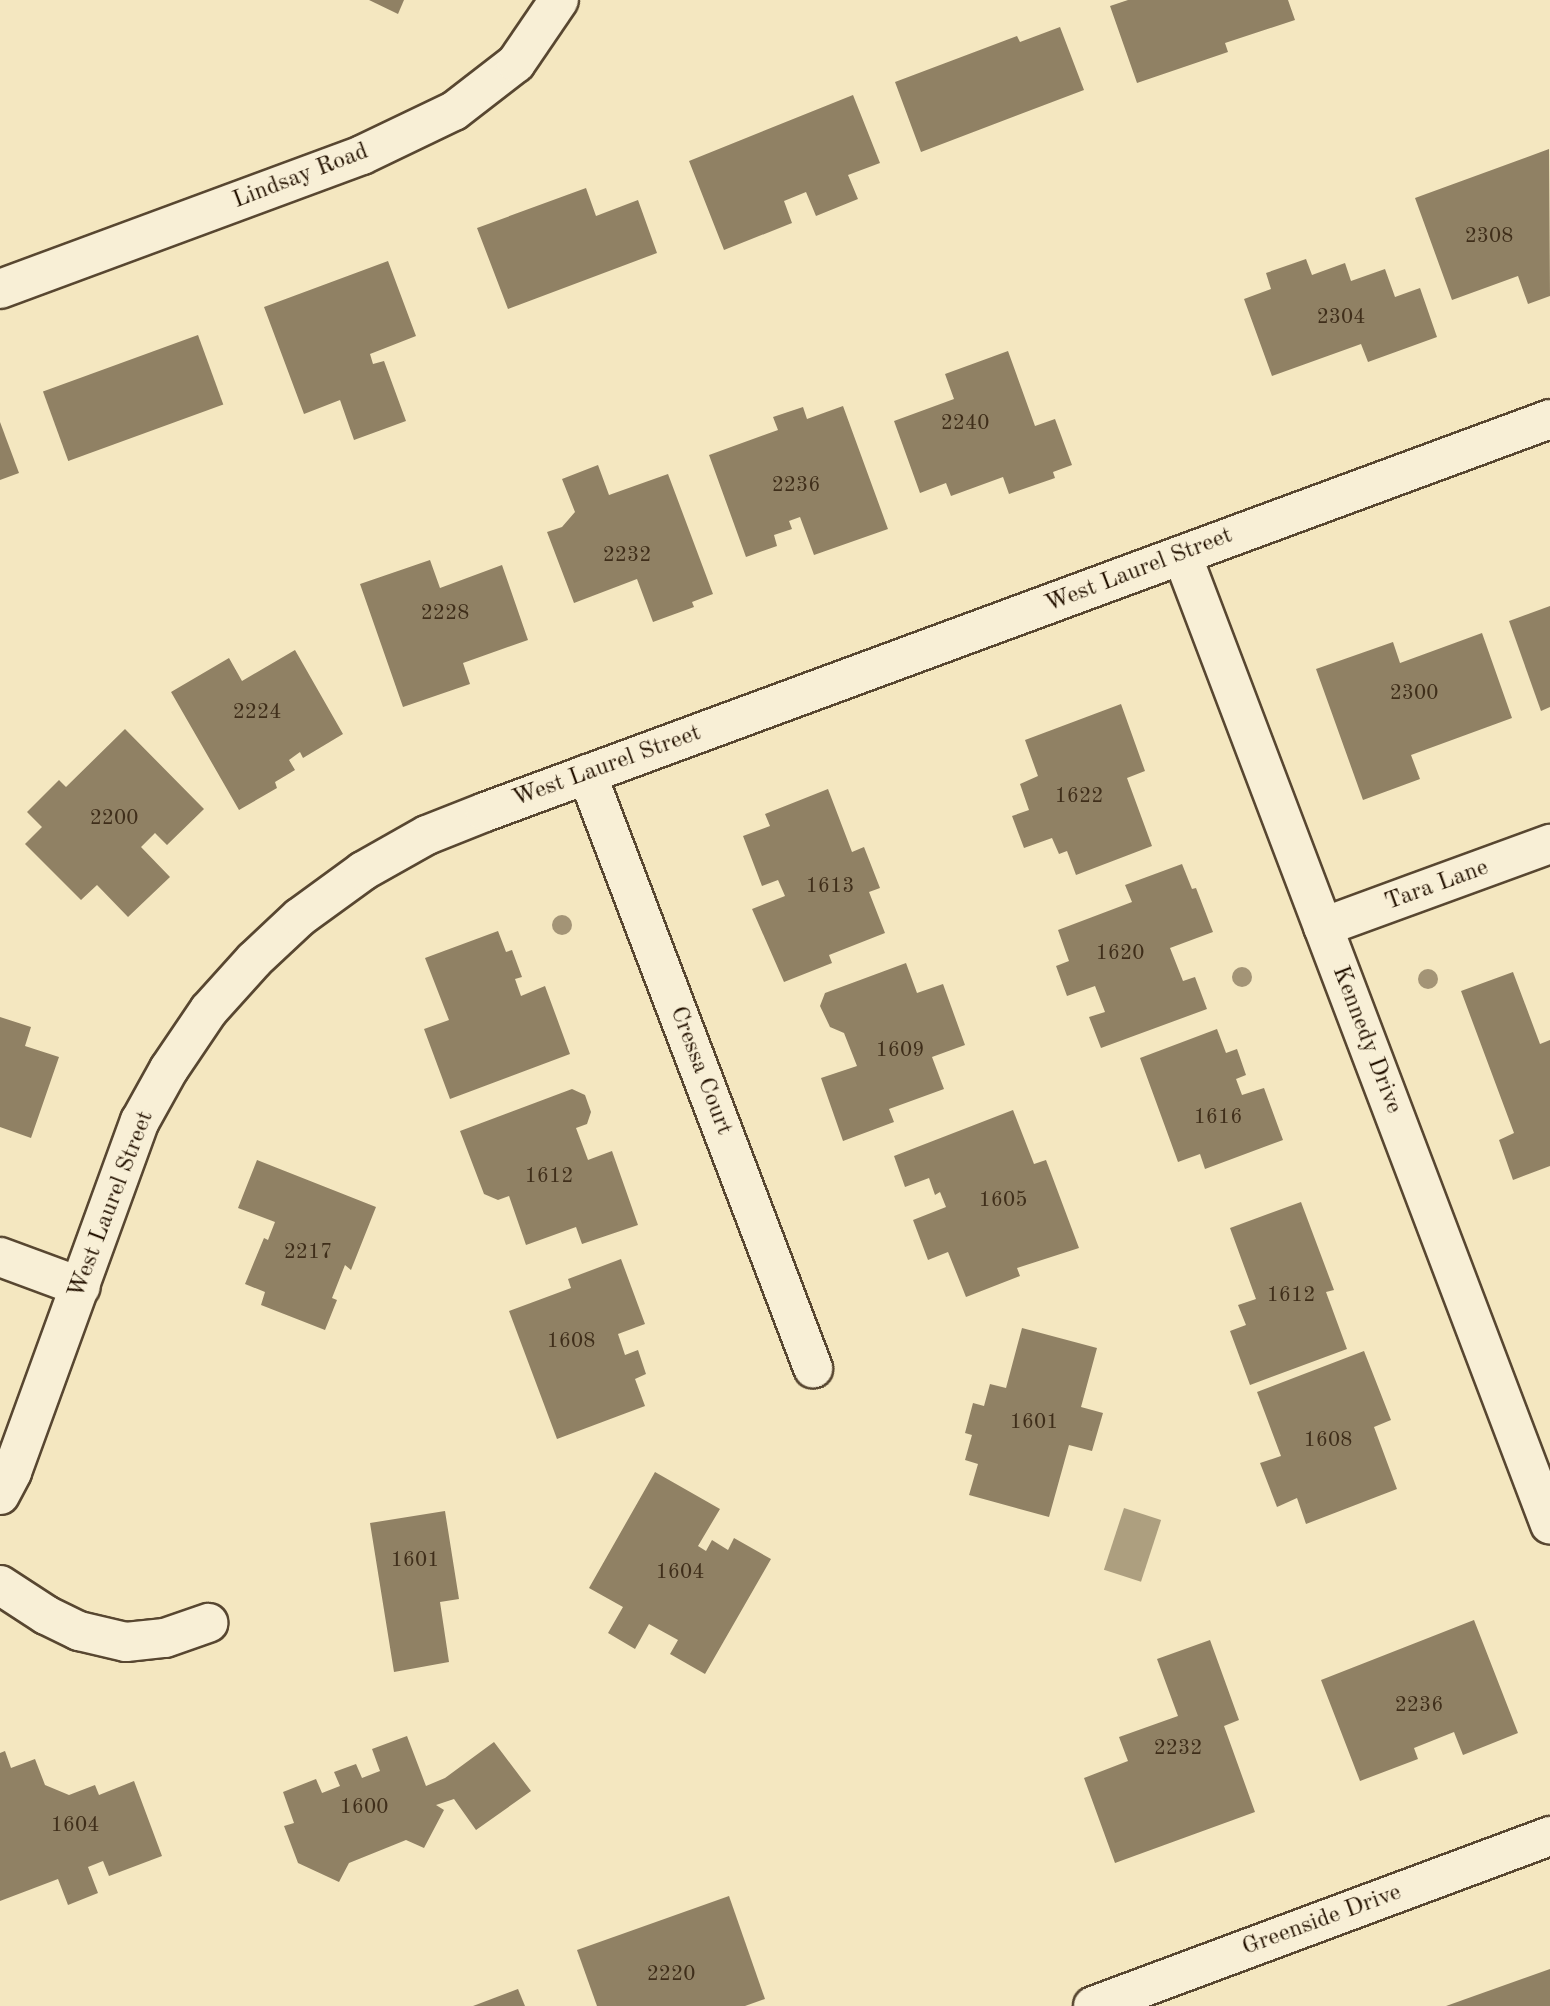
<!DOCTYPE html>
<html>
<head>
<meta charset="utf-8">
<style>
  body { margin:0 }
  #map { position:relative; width:1550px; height:2006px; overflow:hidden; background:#f4e7c0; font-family:"Old Standard TT",serif }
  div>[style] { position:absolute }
  .water>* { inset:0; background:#ad9f7f; transform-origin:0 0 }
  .building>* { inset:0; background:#908164; transform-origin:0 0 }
  .roads { filter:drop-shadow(2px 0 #584731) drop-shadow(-2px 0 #584731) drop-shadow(0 2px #584731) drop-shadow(0 -2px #584731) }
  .minor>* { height:38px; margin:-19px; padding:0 19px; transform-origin:19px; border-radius:19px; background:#f8efd6 }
  .tertiary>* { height:38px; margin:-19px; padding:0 19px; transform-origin:19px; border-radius:19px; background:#f8efd6 }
  .trees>* { width:20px; height:20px; margin:-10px; border-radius:50%; background:#a39476 }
  span { translate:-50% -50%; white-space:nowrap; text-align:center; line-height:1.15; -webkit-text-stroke:5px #f8efd6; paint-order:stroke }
  .number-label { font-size:21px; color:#3f2e1a }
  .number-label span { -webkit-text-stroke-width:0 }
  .street-label { font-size:24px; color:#241201 }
</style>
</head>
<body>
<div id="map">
  <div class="water">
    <i style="left:1124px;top:1508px;width:39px;height:65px;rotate:18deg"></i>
  </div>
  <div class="building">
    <i style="clip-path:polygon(369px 0,404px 0,398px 14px)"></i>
    <i style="clip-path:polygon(1128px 0,1288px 0,1295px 20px,1225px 43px,1228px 52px,1137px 83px,1110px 6px)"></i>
    <i style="clip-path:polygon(1060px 27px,1084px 90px,921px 152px,895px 82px,1017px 36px,1020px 42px)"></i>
    <i style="clip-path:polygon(853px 95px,880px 163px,848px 175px,858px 199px,816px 216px,806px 192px,784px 201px,792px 223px,724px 250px,689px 161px)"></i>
    <i style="clip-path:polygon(1549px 149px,1550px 296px,1528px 304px,1518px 276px,1452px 300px,1415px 198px)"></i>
    <i style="clip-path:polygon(586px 188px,596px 216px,638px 200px,657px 253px,508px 309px,477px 228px)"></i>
    <i style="clip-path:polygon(1306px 259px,1312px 275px,1345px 263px,1351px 281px,1385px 269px,1395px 297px,1420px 288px,1437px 337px,1368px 362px,1361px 344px,1272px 376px,1244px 299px,1271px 289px,1266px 273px)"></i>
    <i style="clip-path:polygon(388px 261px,416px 336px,370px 354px,373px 364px,384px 361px,406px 421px,354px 440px,340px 400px,304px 414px,264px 307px)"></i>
    <i style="left:198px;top:335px;width:74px;height:165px;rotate:70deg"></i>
    <i style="clip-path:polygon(1008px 351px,1035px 426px,1055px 419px,1072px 465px,1053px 472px,1055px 478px,1009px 494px,1003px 477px,951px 496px,946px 483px,920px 493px,894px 421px,954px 399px,945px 374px)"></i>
    <i style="clip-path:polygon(843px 406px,888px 529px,814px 555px,800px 517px,789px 521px,792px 529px,774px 535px,777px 546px,746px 557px,709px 455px,778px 430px,773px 417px,803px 407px,807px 419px)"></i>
    <i style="clip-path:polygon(0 422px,19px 473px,0 480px)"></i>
    <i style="clip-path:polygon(598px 465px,609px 495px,668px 474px,713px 594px,692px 602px,694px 607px,653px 622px,637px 579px,574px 603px,547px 532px,562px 527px,575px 512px,562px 479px)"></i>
    <i style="clip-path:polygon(430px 560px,440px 588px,502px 565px,528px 640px,463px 663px,470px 684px,403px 707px,360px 584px)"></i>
    <i style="clip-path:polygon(1550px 606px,1550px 707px,1541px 711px,1509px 621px)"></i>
    <i style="clip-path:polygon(1482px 633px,1512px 718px,1411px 755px,1420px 779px,1363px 800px,1316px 669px,1393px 642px,1400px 663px)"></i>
    <i style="clip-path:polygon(295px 650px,343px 734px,303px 758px,300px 752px,289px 760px,295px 770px,275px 782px,277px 788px,239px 810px,171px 692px,229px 658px,242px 681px)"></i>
    <i style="clip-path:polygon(1121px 704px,1145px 771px,1127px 778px,1152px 846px,1076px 875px,1067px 851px,1059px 854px,1052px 838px,1024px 848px,1012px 816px,1029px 810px,1020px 784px,1038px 776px,1025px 740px)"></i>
    <i style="clip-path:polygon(125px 729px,204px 809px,167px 845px,155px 833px,141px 847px,170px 877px,128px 917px,97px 885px,81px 900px,25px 844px,42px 827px,27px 812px,59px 780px,66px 787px)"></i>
    <i style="clip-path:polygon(828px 789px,852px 852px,864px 847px,880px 888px,869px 892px,885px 933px,829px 955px,832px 963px,784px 982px,752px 909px,785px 896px,778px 880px,762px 886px,743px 836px,770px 826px,765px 814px)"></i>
    <i style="clip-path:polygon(1182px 864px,1192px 889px,1196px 888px,1213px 932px,1170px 948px,1183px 981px,1195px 977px,1207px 1009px,1101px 1048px,1089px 1017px,1105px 1012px,1095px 986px,1067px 996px,1056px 966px,1069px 961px,1058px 930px,1132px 902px,1125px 885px)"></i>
    <i style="clip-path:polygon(498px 931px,506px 952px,512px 950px,522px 977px,515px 979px,521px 996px,545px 986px,570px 1054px,450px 1099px,424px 1029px,449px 1020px,425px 958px)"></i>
    <i style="clip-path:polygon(906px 963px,917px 993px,943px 984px,965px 1045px,932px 1057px,944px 1089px,889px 1109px,894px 1122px,843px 1141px,821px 1078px,857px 1066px,844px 1033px,830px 1027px,820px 1006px,825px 993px)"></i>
    <i style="clip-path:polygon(1513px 972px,1540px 1044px,1550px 1040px,1550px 1166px,1513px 1180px,1499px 1140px,1514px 1133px,1461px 991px)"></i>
    <i style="clip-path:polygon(0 1017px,31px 1027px,25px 1046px,59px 1057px,31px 1138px,0 1127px)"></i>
    <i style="clip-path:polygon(1217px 1029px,1226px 1053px,1237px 1049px,1246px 1075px,1236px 1079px,1242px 1095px,1264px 1088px,1283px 1140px,1205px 1169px,1200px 1154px,1178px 1162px,1140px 1058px)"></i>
    <i style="clip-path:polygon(572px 1089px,585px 1095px,591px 1112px,587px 1124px,576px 1128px,588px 1160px,612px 1151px,638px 1225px,582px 1244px,576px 1227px,526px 1245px,509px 1196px,498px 1200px,484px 1194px,460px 1131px)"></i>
    <i style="clip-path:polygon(1013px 1110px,1034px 1164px,1046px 1160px,1079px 1248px,1017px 1268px,1020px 1276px,966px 1297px,948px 1252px,928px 1260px,913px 1220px,946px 1207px,940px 1192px,935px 1195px,929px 1178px,905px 1187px,894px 1156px)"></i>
    <i style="clip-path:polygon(257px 1160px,376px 1207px,351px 1270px,345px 1265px,332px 1298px,337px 1300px,325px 1330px,261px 1305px,265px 1292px,245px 1284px,264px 1238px,268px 1240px,275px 1222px,238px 1208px)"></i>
    <i style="clip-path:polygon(1301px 1202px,1334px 1290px,1326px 1292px,1347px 1349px,1250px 1385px,1230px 1331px,1246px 1325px,1238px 1305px,1256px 1299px,1230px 1228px)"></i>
    <i style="clip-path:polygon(621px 1259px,645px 1324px,618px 1334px,625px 1355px,638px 1350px,646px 1374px,635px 1379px,645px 1406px,557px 1439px,509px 1311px,571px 1288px,568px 1279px)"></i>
    <i style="clip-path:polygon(1022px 1328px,1097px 1348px,1081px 1407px,1103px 1413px,1092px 1451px,1069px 1445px,1049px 1517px,969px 1495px,978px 1464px,965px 1460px,972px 1435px,965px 1433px,973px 1403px,984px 1406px,990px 1384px,1006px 1388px)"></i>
    <i style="clip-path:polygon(1364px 1351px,1391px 1420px,1374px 1427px,1397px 1489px,1306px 1524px,1297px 1498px,1277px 1507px,1260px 1463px,1281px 1456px,1257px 1392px)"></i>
    <i style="clip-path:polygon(655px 1472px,720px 1509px,698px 1546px,706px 1551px,712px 1540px,728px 1550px,734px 1538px,771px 1559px,705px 1674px,670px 1654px,678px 1640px,649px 1624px,635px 1649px,608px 1633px,623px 1607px,589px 1588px)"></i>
    <i style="clip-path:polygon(445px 1511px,459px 1599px,440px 1602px,449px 1662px,394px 1672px,370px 1523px)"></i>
    <i style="clip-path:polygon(1474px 1620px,1518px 1733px,1463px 1755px,1454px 1732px,1414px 1748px,1418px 1759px,1360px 1781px,1321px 1680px)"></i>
    <i style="clip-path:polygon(1210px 1640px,1239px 1720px,1224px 1726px,1255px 1812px,1115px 1863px,1084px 1778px,1128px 1761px,1119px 1737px,1178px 1716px,1157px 1659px)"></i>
    <i style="clip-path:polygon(407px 1736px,426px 1786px,445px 1778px,494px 1742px,531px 1791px,476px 1830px,454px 1799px,436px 1805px,444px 1810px,424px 1848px,406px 1840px,349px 1863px,339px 1882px,298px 1863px,284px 1826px,294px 1823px,283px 1792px,316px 1779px,322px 1793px,340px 1786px,334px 1772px,356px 1764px,362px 1778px,380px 1771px,372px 1749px)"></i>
    <i style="clip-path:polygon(5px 1751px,11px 1768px,35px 1759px,45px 1785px,69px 1795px,95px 1785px,99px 1795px,134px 1781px,162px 1856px,109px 1876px,103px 1861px,88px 1867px,98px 1893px,68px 1905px,58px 1879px,0 1901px,0 1753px)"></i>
    <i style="clip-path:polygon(729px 1896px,765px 1999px,745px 2006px,597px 2006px,577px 1950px)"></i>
    <i style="clip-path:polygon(1550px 1969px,1550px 2006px,1446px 2006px)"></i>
    <i style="clip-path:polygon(518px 1989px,525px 2006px,473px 2006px)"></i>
  </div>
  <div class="roads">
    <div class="minor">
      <i style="left:0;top:289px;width:386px;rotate:-20.3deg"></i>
      <i style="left:362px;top:155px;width:102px;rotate:-25.6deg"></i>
      <i style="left:454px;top:111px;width:78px;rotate:-37.7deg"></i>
      <i style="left:516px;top:63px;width:76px;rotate:-55.7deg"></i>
      <i style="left:1182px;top:555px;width:1037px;rotate:69.22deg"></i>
      <i style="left:587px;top:774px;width:636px;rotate:69.17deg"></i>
      <i style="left:1323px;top:927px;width:242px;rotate:-20.1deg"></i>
      <i style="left:0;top:1257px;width:86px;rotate:20.3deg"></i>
      <i style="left:0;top:1585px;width:55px;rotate:33.1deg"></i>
      <i style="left:46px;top:1615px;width:37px;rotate:26deg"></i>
      <i style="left:79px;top:1631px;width:48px;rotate:13.2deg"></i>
      <i style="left:126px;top:1642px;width:39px;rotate:-6deg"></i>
      <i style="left:165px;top:1638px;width:46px;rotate:-19.2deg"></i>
      <i style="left:1093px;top:2006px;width:488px;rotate:-20.4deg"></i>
    </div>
    <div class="tertiary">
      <i style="left:0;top:1495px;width:26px;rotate:-62deg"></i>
      <i style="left:12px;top:1472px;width:374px;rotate:-70deg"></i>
      <i style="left:140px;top:1121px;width:60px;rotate:-60.9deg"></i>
      <i style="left:169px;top:1069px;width:71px;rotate:-55.9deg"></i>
      <i style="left:209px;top:1010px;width:67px;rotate:-48deg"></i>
      <i style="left:254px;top:960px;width:63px;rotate:-43.1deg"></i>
      <i style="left:300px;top:917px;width:78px;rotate:-36.1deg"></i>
      <i style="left:363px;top:871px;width:73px;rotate:-29.4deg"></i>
      <i style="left:427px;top:835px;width:62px;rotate:-21.6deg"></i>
      <i style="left:485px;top:812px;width:1135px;rotate:-20.25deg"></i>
    </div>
  </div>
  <div class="trees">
    <i style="left:562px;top:925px"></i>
    <i style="left:1242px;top:977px"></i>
    <i style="left:1428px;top:979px"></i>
  </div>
  <div class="number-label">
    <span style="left:1489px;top:237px">2308</span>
    <span style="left:1341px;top:318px">2304</span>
    <span style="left:965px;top:424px">2240</span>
    <span style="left:796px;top:486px">2236</span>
    <span style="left:627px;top:556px">2232</span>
    <span style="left:445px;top:614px">2228</span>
    <span style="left:1414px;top:694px">2300</span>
    <span style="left:257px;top:713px">2224</span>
    <span style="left:1079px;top:797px">1622</span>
    <span style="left:114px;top:819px">2200</span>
    <span style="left:830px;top:887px">1613</span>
    <span style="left:1120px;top:954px">1620</span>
    <span style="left:900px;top:1051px">1609</span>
    <span style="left:1218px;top:1118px">1616</span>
    <span style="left:549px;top:1177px">1612</span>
    <span style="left:1003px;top:1201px">1605</span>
    <span style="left:308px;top:1253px">2217</span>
    <span style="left:1291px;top:1296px">1612</span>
    <span style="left:571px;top:1342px">1608</span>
    <span style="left:1034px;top:1423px">1601</span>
    <span style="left:1328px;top:1441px">1608</span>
    <span style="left:415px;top:1561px">1601</span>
    <span style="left:680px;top:1573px">1604</span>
    <span style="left:1419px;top:1706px">2236</span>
    <span style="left:1178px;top:1749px">2232</span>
    <span style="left:364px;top:1808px">1600</span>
    <span style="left:75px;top:1826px">1604</span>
    <span style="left:671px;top:1975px">2220</span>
  </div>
  <div class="street-label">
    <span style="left:301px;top:177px;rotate:-21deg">Lindsay Road</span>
    <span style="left:1139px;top:571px;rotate:-21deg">West Laurel Street</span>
    <span style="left:607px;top:767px;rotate:-20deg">West Laurel Street</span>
    <span style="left:1437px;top:886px;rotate:-20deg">Tara Lane</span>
    <span style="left:1366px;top:1040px;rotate:69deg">Kennedy Drive</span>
    <span style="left:700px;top:1071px;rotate:69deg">Cressa Court</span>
    <span style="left:112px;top:1205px;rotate:-69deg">West Laurel Street</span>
    <span style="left:1322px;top:1921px;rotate:-20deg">Greenside Drive</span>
  </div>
</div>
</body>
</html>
